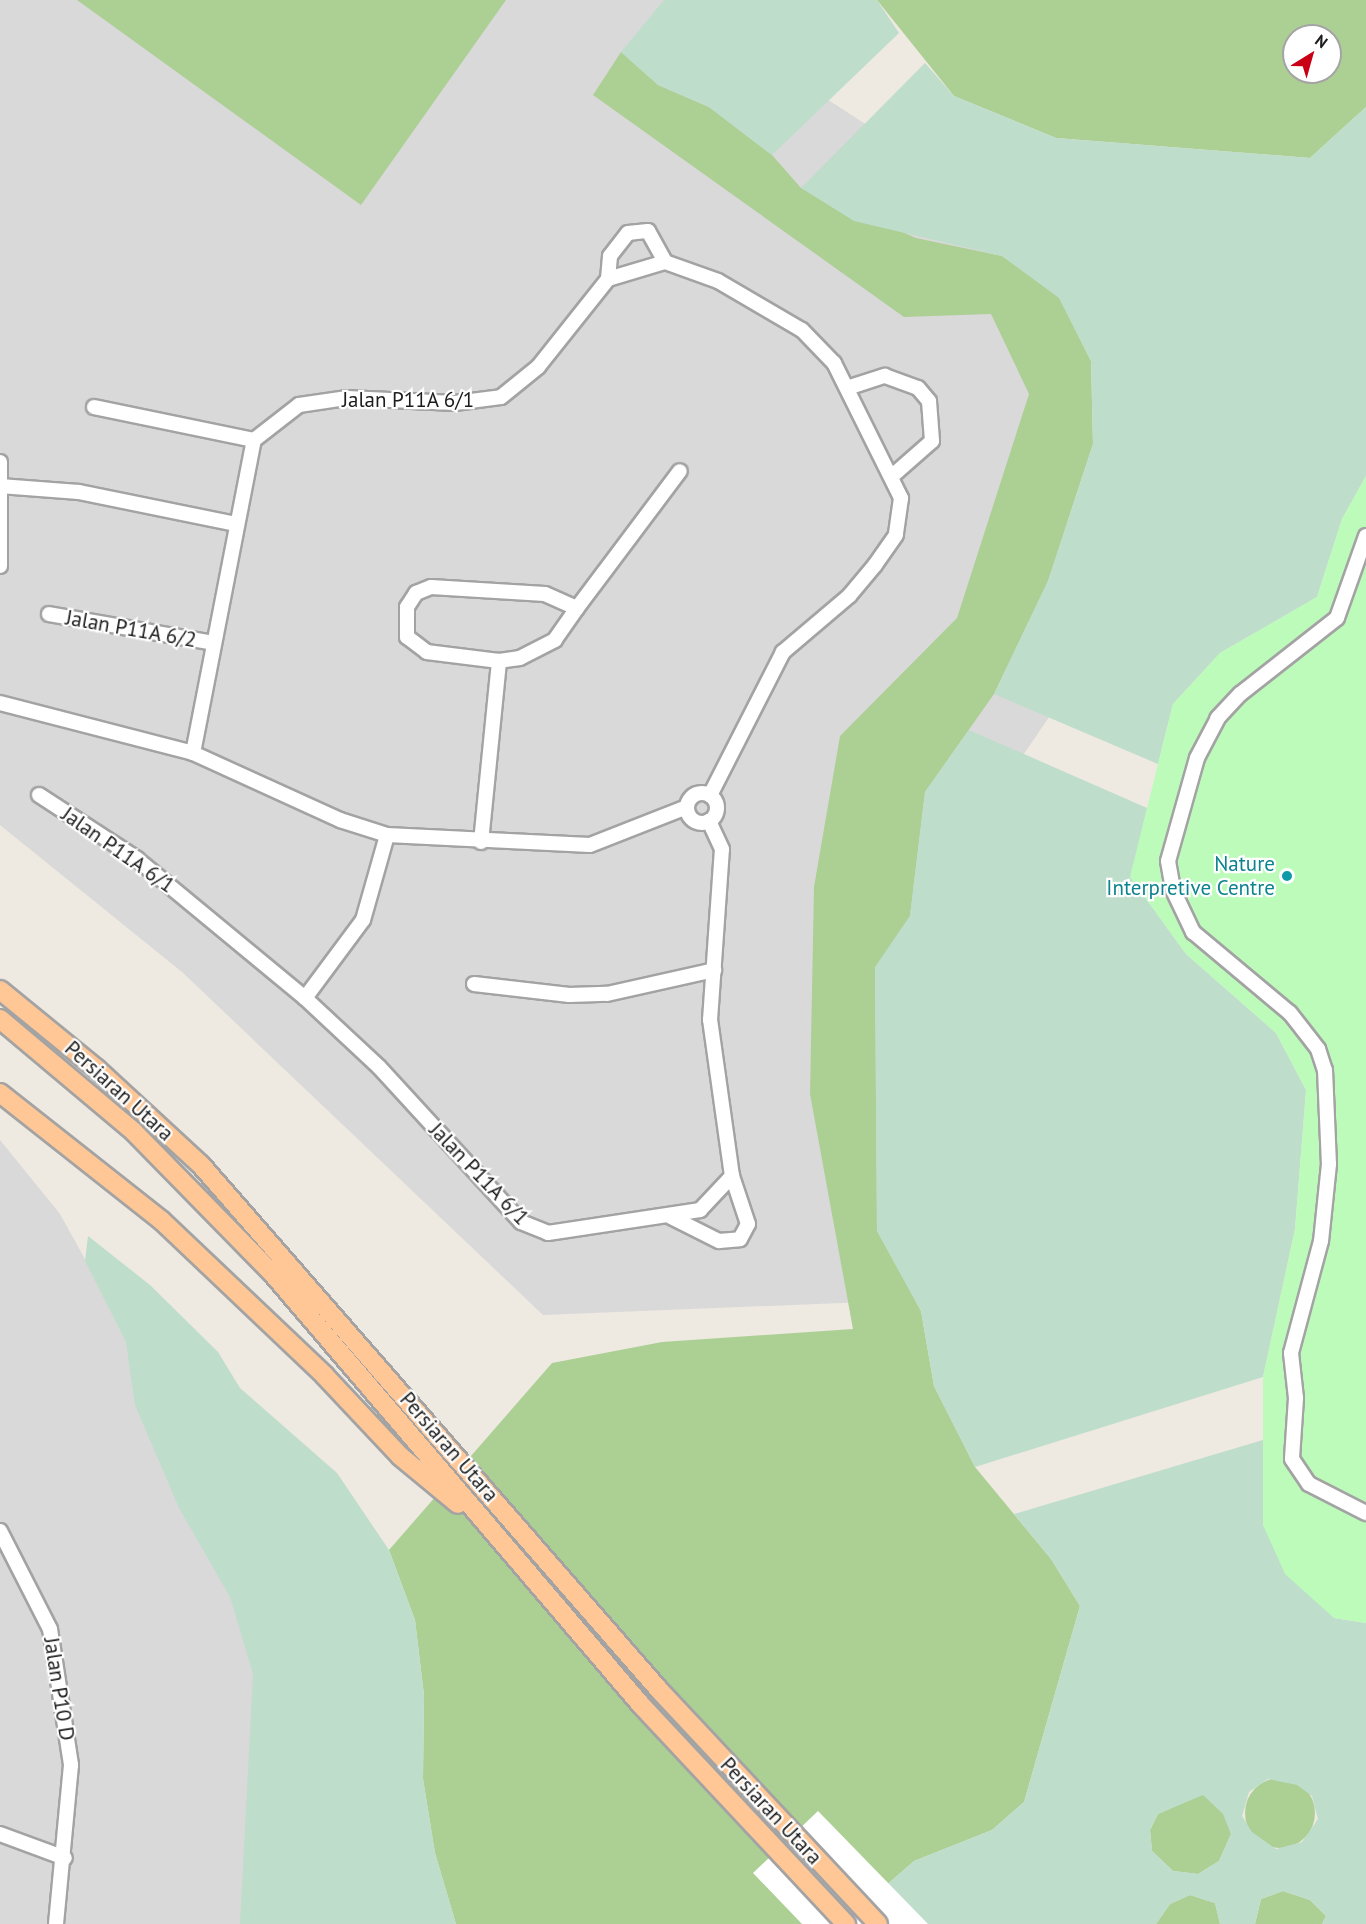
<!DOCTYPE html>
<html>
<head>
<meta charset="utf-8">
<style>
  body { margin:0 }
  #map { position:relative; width:1366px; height:1924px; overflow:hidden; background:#eee9e1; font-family:"PT Sans",sans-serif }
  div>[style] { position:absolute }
  .residential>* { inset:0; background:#dad9d9 }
  .forest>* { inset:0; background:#accf94 }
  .round { border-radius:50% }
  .wetland>* { inset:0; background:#beddcb }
  .park>* { inset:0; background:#bdfbbb }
  .pier>* { inset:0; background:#fff }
  .roads { filter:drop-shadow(2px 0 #a3a3a3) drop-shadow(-2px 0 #a3a3a3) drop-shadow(0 2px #a3a3a3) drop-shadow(0 -2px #a3a3a3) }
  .minor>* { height:14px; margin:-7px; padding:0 7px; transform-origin:7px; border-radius:7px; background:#fff }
  .minor>.ring { margin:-7px; padding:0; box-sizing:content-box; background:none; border:14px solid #fff; border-radius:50% }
  .major>* { height:18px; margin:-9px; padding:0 9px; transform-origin:9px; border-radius:9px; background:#ffc796 }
  .dots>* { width:16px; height:16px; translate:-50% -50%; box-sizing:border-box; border:3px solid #fff; border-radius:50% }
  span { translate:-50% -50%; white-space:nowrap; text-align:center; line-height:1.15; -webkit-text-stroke:4.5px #fff; paint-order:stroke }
  .street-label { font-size:21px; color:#1c1c1c }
  .culture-label { font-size:21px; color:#0d838f }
  .right { translate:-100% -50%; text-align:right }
  .north { position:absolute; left:1282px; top:24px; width:60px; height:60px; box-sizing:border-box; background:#fff; border:2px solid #a4a4a4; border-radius:50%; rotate:37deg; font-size:16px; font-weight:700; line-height:24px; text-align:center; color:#1c1c1c }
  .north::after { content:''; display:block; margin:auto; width:21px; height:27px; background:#c90015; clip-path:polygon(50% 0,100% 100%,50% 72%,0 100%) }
</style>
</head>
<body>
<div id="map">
  <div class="residential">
    <i style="clip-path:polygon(0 0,675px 0,1008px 217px,1092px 654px,972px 830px,939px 1299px,543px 1315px,182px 972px,0 825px)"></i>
    <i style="clip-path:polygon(0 1140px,60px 1214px,282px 1615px,260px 1924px,0 1924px)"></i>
  </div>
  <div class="forest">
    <i style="clip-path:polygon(77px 0,506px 0,361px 205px)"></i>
    <i style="clip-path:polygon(evenodd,877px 0,1366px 0,1366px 107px,1310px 158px,1056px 138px,954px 96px,877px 0,1294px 36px,1330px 36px,1330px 72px,1294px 72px,1294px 36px)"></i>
    <i style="clip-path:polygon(621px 52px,658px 85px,709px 107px,772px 155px,801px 188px,916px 238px,1002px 256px,1059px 297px,1091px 361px,1093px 444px,1048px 581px,994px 694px,925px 792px,910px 916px,875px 968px,877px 1231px,921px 1311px,934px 1386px,975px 1467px,1051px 1559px,1080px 1606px,1024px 1802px,992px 1830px,914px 1861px,842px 1924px,456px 1924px,435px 1853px,423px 1779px,424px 1695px,415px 1620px,389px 1550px,552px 1363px,662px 1342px,853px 1329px,810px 1094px,814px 887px,840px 736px,957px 618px,1029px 394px,991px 314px,904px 317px,593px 95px)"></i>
    <i class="round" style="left:1245px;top:1778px;width:70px;height:70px"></i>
    <i style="clip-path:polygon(1203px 1794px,1224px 1814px,1231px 1834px,1219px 1861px,1198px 1874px,1173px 1871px,1152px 1851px,1150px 1830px,1158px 1814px)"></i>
    <i style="clip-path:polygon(1283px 1891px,1310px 1900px,1326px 1916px,1322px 1924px,1255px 1924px,1261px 1899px)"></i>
    <i style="clip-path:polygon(1190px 1895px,1215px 1903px,1220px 1924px,1156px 1924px,1170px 1904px)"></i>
  </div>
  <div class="wetland">
    <i style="clip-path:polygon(664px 0,877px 0,899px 33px,772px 155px,709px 107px,658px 85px,621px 52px)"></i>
    <i style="clip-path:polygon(925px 63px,954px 96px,1056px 138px,1310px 158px,1366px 107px,1366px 476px,1342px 519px,1317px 597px,1220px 653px,1173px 704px,1158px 764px,994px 694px,1048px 581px,1093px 444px,1091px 361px,1059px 298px,1002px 256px,854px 221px,801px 188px)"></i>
    <i style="clip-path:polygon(969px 730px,1147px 808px,1131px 878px,1186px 954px,1276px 1033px,1306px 1090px,1295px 1229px,1263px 1377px,975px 1467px,934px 1386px,921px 1311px,877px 1231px,875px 967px,910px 916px,925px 792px)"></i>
    <i style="clip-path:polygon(88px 1236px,150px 1285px,218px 1352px,240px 1388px,337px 1473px,389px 1550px,415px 1620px,424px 1695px,423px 1779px,435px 1853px,456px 1924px,240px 1924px,253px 1674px,230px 1597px,179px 1508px,135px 1405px,126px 1342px,85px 1261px)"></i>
    <i style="clip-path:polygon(evenodd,1263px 1440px,1263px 1525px,1334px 1618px,1366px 1623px,1366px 1924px,1322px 1924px,1326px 1916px,1310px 1900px,1283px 1891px,1261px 1899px,1255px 1924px,1220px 1924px,1215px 1903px,1190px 1895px,1170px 1904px,1156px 1924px,842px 1924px,914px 1861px,992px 1830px,1024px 1802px,1080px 1606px,1051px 1559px,1014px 1514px,1263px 1440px,1268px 1779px,1297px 1785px,1312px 1796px,1318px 1819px,1302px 1842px,1276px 1849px,1252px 1832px,1242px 1816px,1249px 1792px,1268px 1779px,1263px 1440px,1203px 1795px,1223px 1814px,1231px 1834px,1219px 1861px,1198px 1874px,1173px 1871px,1152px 1851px,1150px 1830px,1158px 1814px,1203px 1795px)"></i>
  </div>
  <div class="park">
    <i style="clip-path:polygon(1366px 476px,1366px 1623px,1334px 1618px,1285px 1574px,1263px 1525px,1263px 1377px,1295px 1229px,1306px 1090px,1276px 1033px,1186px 954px,1130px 877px,1173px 704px,1220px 653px,1317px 597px,1342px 519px)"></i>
  </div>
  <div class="pier">
    <i style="clip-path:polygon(818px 1811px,928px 1924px,802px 1924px,753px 1873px)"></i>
  </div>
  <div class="roads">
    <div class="minor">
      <i style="left:608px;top:279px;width:23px;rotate:-85deg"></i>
      <i style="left:610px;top:256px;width:29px;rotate:-52deg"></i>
      <i style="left:628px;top:233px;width:20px;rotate:-6deg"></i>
      <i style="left:648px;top:231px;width:35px;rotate:61deg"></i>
      <i style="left:847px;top:388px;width:40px;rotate:-18deg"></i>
      <i style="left:885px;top:376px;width:35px;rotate:20deg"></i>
      <i style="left:918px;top:388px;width:17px;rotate:50deg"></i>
      <i style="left:929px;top:401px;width:40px;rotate:85.7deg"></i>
      <i style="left:932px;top:441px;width:53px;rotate:138.8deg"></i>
      <i style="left:94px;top:407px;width:163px;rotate:11.7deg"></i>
      <i style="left:0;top:462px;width:104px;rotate:90deg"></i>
      <i style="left:0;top:486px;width:79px;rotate:4.3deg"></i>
      <i style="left:79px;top:492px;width:160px;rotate:11.5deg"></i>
      <i style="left:1366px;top:536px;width:87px;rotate:109.5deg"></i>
      <i style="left:1337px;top:618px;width:123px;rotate:141.9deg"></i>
      <i style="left:1240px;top:694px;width:33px;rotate:133deg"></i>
      <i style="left:1218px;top:718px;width:45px;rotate:117.7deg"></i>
      <i style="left:1197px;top:758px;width:107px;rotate:105.7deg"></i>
      <i style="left:1168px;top:861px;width:29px;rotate:80deg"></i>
      <i style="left:1173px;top:890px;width:47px;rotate:64.5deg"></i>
      <i style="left:1193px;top:932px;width:126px;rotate:39.9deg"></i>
      <i style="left:1290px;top:1013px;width:46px;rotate:52.1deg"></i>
      <i style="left:1318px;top:1049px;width:22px;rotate:72deg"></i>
      <i style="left:1325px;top:1070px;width:94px;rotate:87.6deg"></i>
      <i style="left:1329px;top:1164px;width:77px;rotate:95.9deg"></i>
      <i style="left:1321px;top:1241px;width:116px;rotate:105deg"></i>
      <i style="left:1291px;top:1353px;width:45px;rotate:83.7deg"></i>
      <i style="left:1296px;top:1398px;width:61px;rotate:93.8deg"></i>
      <i style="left:1292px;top:1459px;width:30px;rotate:56deg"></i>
      <i style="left:1309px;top:1484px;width:64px;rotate:27deg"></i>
      <i style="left:431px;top:587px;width:114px;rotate:3.5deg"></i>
      <i style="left:545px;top:594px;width:35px;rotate:24deg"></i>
      <i style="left:577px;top:608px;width:39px;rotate:125deg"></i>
      <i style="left:555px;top:640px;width:39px;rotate:153deg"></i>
      <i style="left:520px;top:658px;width:21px;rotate:172deg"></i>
      <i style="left:499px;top:661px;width:73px;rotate:-172.9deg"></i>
      <i style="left:427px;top:652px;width:25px;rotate:-143deg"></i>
      <i style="left:407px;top:637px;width:30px;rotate:-90deg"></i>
      <i style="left:407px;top:607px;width:17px;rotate:-57deg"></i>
      <i style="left:416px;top:593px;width:16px;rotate:-22deg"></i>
      <i style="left:577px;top:608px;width:171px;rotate:-53.1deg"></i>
      <i style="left:49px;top:614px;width:167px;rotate:10deg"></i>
      <i style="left:0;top:703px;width:199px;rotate:14.5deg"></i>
      <i style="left:193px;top:753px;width:162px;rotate:24.5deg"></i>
      <i style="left:340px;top:820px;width:49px;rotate:17.7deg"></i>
      <i style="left:387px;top:835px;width:203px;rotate:2.8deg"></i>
      <i style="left:590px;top:845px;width:104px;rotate:-21.4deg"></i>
      <i style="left:193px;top:753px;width:319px;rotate:-79deg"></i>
      <i style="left:254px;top:440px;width:57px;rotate:-37.9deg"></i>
      <i style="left:299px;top:405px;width:49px;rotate:-8.3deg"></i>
      <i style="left:347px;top:398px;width:108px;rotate:2.7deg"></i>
      <i style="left:455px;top:403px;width:46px;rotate:-7.4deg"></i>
      <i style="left:501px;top:397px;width:48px;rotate:-39deg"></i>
      <i style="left:538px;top:367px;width:112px;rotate:-51.5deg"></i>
      <i style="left:608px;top:279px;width:59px;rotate:-16.6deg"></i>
      <i style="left:665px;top:262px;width:56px;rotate:19.7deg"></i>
      <i style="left:718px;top:281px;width:97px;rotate:30.3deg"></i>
      <i style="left:802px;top:330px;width:46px;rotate:45.9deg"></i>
      <i style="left:834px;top:363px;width:151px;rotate:63.6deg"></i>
      <i style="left:901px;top:498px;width:37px;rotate:98deg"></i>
      <i style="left:896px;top:535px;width:37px;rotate:125deg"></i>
      <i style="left:875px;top:565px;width:40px;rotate:130deg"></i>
      <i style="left:849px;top:596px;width:87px;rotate:139.7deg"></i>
      <i style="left:783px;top:652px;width:161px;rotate:117deg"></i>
      <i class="ring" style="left:687px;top:793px;width:16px;height:16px"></i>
      <i style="left:39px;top:795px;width:117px;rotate:33.1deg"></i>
      <i style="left:137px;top:859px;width:218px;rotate:39.6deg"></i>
      <i style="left:305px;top:998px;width:101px;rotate:43deg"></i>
      <i style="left:379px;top:1067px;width:210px;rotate:47.5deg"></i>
      <i style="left:521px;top:1222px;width:29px;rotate:22deg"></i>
      <i style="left:548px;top:1233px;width:154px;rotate:-8.6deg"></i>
      <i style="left:700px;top:1210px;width:47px;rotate:-46.7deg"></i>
      <i style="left:732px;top:1176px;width:158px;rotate:-98deg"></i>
      <i style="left:710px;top:1020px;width:171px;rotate:-86deg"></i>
      <i style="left:722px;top:849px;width:31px;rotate:-115deg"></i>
      <i style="left:481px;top:842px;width:182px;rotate:-84.3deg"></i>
      <i style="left:474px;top:984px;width:96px;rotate:6.6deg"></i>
      <i style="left:569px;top:995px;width:38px;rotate:-2deg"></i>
      <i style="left:607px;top:994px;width:110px;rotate:-12.6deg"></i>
      <i style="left:305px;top:998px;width:97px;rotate:-53.4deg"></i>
      <i style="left:363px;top:920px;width:88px;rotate:-74.2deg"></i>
      <i style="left:671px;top:1217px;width:54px;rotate:26.6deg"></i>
      <i style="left:719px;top:1241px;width:21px;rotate:-5deg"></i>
      <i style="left:740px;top:1239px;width:17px;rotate:-62deg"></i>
      <i style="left:748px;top:1224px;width:51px;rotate:-108.4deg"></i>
      <i style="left:0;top:1531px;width:110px;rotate:63deg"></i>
      <i style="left:50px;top:1629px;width:138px;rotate:81.2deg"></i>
      <i style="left:71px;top:1765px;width:160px;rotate:95.4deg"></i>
      <i style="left:0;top:1834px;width:69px;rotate:20.3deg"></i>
    </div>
    <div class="major">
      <i style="left:0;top:990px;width:125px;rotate:39.2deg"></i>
      <i style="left:97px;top:1069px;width:142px;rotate:42.7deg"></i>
      <i style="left:201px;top:1165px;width:698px;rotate:48.89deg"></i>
      <i style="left:660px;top:1691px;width:319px;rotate:46.9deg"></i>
      <i style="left:0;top:1019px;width:175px;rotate:40.1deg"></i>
      <i style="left:134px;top:1132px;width:199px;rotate:45.6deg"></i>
      <i style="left:273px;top:1274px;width:568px;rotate:49.5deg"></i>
      <i style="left:642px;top:1706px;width:299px;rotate:46.9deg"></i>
      <i style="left:0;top:1093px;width:206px;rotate:38.3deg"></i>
      <i style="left:162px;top:1221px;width:224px;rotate:43.5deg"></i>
      <i style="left:324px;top:1375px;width:111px;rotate:46.8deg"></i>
      <i style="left:400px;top:1456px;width:75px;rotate:39.6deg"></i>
    </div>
  </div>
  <div class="dots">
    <i style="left:1287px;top:876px;background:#0f9aa8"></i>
  </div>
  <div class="street-label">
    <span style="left:408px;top:400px">Jalan P11A 6/1</span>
    <span style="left:131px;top:629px;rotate:10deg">Jalan P11A 6/2</span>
    <span style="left:118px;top:850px;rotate:35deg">Jalan P11A 6/1</span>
    <span style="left:119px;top:1091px;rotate:42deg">Persiaran Utara</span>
    <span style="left:479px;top:1174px;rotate:46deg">Jalan P11A 6/1</span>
    <span style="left:449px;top:1447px;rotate:49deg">Persiaran Utara</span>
    <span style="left:59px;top:1689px;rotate:81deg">Jalan P10 D</span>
    <span style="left:771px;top:1811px;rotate:47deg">Persiaran Utara</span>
  </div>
  <div class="culture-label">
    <span class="right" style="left:1275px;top:876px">Nature<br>Interpretive Centre</span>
  </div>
  <div class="north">N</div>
</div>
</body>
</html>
